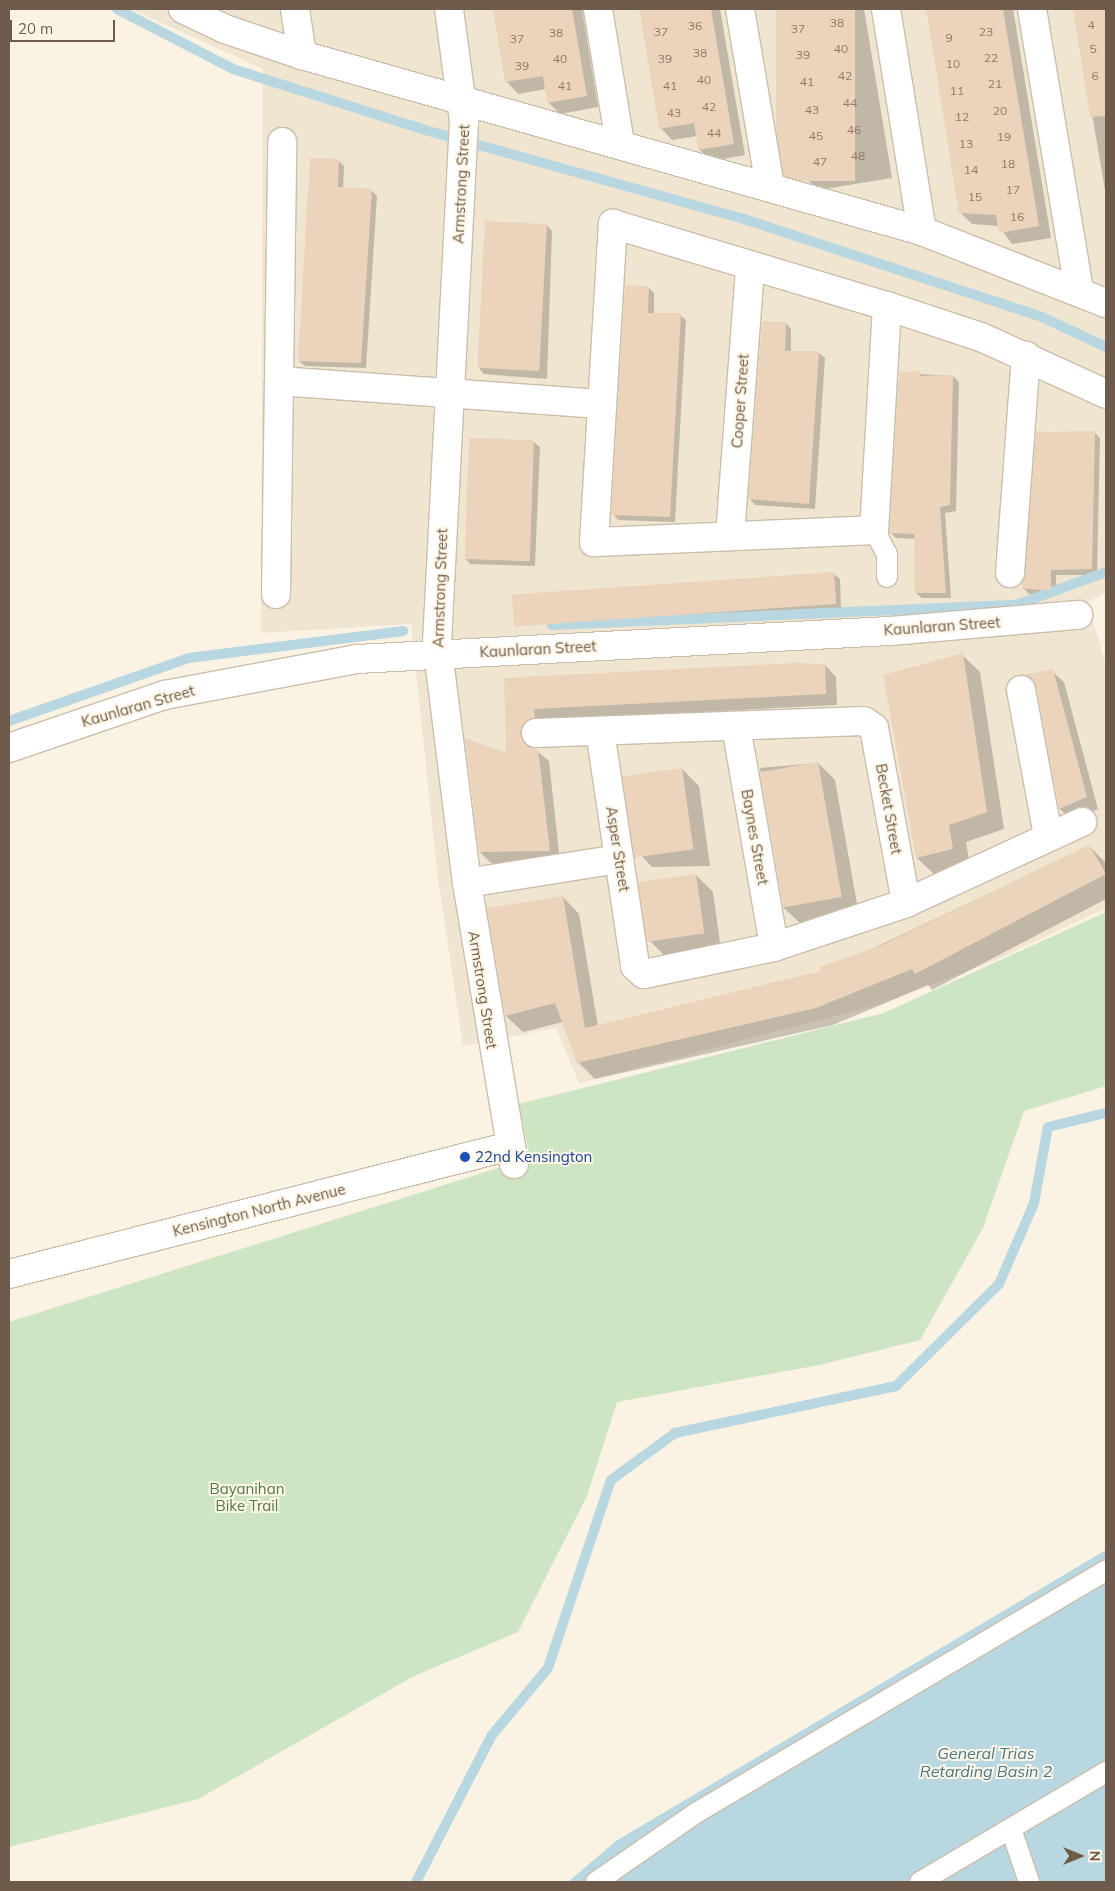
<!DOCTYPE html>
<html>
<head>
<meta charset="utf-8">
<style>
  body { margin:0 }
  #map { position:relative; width:1115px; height:1891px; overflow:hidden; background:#faf2e2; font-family:Mulish,sans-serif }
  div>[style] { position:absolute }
  .residential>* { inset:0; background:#f0e5d1 }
  .green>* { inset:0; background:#cde5c2 }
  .water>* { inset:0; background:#b8d7e1 }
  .shadow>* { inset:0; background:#0003 }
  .stream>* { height:10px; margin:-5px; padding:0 5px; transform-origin:5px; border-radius:5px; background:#b8d7e1 }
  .building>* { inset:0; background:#ecd4bc; transform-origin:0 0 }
  .roads { filter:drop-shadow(1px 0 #cbbdac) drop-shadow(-1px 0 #cbbdac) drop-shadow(0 1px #cbbdac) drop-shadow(0 -1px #cbbdac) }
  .service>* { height:20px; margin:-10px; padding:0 10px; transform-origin:10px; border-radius:10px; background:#fff }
  .minor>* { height:28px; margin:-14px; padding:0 14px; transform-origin:14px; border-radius:14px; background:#fff }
  .dots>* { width:14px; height:14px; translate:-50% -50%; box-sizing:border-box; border:2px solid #fdf6e7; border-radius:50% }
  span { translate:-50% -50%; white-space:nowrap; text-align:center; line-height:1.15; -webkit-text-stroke:4px #fdf6e7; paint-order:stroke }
  .number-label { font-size:12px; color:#8e7967 }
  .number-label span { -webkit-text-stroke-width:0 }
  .street-label { font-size:15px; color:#6e5b4b }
  .transit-label { font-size:15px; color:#164399 }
  .left { translate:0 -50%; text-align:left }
  .park-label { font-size:15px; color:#527947 }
  .water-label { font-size:16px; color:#4a7787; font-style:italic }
  .frame { position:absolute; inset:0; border:10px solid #6e5b4b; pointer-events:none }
  .north { position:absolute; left:1055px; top:1831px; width:50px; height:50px; -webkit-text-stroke:4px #fdf6e7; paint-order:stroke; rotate:90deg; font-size:14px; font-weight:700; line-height:20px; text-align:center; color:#6e5b4b }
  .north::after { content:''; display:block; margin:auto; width:18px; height:22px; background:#6e5b4b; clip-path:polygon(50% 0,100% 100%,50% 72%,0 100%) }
  .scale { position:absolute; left:10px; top:20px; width:105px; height:22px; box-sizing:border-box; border:2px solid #6e5b4b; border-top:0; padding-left:6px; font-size:15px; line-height:18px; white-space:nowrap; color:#6e5b4b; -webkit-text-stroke:4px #fdf6e7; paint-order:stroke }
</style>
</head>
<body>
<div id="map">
  <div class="residential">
    <i style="clip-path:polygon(131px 9px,1106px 9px,1106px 592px,1087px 602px,1106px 665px,1106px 908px,994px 961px,880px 1004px,579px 1083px,556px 1028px,463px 1046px,437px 871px,411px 624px,261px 633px,263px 69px)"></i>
  </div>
  <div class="green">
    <i style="clip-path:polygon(1106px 912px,1106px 1086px,1024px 1111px,983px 1228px,920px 1340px,819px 1365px,617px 1402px,587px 1496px,518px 1632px,414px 1676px,198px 1799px,9px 1847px,9px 1322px,530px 1158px,519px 1104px,884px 1013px)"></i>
  </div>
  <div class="water">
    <i style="clip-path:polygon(1106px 1550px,1106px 1882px,568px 1882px,616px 1841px)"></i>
  </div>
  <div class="shadow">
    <i style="clip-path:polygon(494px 9px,582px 9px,598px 107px,560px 114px,548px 102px,546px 89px,518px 94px,507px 82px)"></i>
    <i style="clip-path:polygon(640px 9px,720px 9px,745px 155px,711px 161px,699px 149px,697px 136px,672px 140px,661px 128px)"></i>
    <i style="clip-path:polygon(778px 9px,864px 9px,892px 178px,818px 190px,806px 178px)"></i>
    <i style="clip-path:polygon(927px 9px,1013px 9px,1051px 238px,1012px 244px,999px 226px,972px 224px,960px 212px)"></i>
    <i style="clip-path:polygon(1074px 9px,1106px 9px,1106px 196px)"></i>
    <i style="clip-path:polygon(339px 161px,344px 166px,343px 189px,371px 190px,377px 196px,366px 368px,305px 366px,299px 361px)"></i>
    <i style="clip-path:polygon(547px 225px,552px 231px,547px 379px,484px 374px,479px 368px)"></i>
    <i style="clip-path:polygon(648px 287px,654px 293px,654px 314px,680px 315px,686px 320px,675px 522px,618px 520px,613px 514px)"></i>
    <i style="clip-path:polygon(786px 323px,791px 329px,791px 352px,819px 353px,825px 358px,815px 509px,755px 505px,750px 499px)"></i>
    <i style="clip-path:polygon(900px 373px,953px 376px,959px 382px,956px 511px,945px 513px,951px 598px,922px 598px,916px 593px,915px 539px,896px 538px,890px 532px)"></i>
    <i style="clip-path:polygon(1094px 432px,1100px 438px,1097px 575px,1056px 575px,1056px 595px,1029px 594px,1023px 588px)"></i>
    <i style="clip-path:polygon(470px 439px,534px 442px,540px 447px,535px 566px,470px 564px,465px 558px)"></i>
    <i style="clip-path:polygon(834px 574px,840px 579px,841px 609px,519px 625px,513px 619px)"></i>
    <i style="clip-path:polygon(962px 655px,980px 672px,1004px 829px,966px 842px,970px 866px,935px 875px,917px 858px,885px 676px)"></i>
    <i style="clip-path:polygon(825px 665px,836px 677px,837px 705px,544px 720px,531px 746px,549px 761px,560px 862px,491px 863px,480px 852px,508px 755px,505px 679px)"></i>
    <i style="clip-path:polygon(1052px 671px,1064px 682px,1098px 809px,1072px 820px,1060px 809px,1038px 687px)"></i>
    <i style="clip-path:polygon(818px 763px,835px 780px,859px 915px,802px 925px,784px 908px,760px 768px)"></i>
    <i style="clip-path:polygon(682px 769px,699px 786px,710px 866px,652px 867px,635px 849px)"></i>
    <i style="clip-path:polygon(1089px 846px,1106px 863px,1106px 899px,932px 990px,928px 985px,833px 1025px,595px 1079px,578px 1062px,563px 1022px,523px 1032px,506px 1016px,563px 897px,579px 914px,598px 1026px,823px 972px)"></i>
    <i style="clip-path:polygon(696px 875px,713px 892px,721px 950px,665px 956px,648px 939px)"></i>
  </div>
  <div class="stream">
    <i style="left:117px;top:9px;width:131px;rotate:27.3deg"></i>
    <i style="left:233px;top:69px;width:201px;rotate:17.6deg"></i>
    <i style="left:425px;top:130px;width:331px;rotate:15.6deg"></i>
    <i style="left:744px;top:219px;width:314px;rotate:18.2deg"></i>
    <i style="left:1042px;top:317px;width:71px;rotate:25.1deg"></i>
    <i style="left:552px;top:625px;width:464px;rotate:-2.5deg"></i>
    <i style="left:1016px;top:605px;width:96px;rotate:-20.1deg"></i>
    <i style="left:9px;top:721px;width:191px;rotate:-19.3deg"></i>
    <i style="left:189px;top:658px;width:216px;rotate:-7.2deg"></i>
    <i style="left:416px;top:1882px;width:165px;rotate:-62.7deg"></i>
    <i style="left:492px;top:1735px;width:87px;rotate:-50.1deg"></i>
    <i style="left:548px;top:1668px;width:198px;rotate:-71.5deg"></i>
    <i style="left:611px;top:1480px;width:79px;rotate:-36.3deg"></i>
    <i style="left:675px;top:1433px;width:226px;rotate:-12deg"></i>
    <i style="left:896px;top:1386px;width:145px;rotate:-44.7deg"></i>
    <i style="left:999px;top:1284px;width:88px;rotate:-66.6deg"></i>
    <i style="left:1034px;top:1203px;width:77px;rotate:-79.6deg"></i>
    <i style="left:1048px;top:1127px;width:60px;rotate:-13.6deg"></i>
  </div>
  <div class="building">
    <i style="clip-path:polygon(493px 9px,572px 9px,587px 96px,547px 103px,543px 76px,505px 82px)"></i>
    <i style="clip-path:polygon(639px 9px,711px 9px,734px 144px,698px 150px,694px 123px,659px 129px)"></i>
    <i style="left:776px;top:9px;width:79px;height:172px"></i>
    <i style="clip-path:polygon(926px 9px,1003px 9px,1039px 226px,999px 233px,996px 215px,959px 213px)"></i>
    <i style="clip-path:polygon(1073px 9px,1106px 9px,1106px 116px,1090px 117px)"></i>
    <i style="clip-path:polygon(310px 158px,339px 159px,338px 187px,372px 189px,361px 363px,298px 361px)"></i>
    <i style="left:485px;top:221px;width:62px;height:147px;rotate:3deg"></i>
    <i style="clip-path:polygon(625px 285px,649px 286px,648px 313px,681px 313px,670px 517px,611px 515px)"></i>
    <i style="clip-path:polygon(762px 321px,786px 322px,785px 351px,819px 351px,809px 504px,748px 499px)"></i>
    <i style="clip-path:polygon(920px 371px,920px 376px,953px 375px,950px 505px,940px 507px,946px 593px,915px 593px,914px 534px,889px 533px,899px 372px)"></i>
    <i style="clip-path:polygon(1095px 431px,1092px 569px,1051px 570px,1051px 590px,1022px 589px,1036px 432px)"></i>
    <i style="left:469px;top:438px;width:65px;height:121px;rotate:2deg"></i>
    <i style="left:834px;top:572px;width:32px;height:323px;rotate:86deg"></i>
    <i style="clip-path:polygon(963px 653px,987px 812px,949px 825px,953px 849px,916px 858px,883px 675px)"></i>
    <i style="clip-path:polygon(795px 663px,825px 664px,826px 694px,534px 709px,535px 718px,522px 725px,520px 734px,528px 747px,538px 749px,550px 851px,479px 852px,465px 738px,506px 753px,504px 678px)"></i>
    <i style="clip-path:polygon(1053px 669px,1087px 797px,1059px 809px,1036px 687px,1024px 675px)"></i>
    <i style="left:818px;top:762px;width:137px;height:59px;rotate:80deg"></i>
    <i style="left:682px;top:768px;width:82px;height:61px;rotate:82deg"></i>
    <i style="clip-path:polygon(1089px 845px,1106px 874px,915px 974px,912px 969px,816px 1008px,577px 1063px,555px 1003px,505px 1016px,487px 908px,563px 896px,585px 1028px,821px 971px,820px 967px,882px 945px)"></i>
    <i style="left:696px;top:874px;width:60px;height:59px;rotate:82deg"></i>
  </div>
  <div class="roads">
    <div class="service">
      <i style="left:874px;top:530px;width:27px;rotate:62deg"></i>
      <i style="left:887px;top:554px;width:23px;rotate:90deg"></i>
      <i style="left:1011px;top:1829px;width:56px;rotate:71.2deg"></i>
      <i style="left:596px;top:1882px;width:121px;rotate:-34.6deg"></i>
      <i style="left:696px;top:1813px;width:476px;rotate:-30.6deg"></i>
      <i style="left:920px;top:1882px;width:216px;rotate:-30.6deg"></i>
    </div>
    <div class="minor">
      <i style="left:183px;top:9px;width:47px;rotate:25.5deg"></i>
      <i style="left:225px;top:29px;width:81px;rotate:18.7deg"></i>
      <i style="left:302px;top:55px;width:644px;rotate:15.85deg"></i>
      <i style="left:922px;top:231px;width:198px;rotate:21.4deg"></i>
      <i style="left:295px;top:9px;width:47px;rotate:81.3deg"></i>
      <i style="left:449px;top:9px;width:113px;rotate:82.4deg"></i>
      <i style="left:464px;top:121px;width:523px;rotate:92.96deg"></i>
      <i style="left:437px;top:643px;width:242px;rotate:82.9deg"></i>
      <i style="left:467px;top:883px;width:285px;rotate:80.5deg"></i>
      <i style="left:598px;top:9px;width:136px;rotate:80.7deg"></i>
      <i style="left:740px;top:9px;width:181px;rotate:80.4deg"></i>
      <i style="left:886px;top:9px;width:225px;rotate:80.8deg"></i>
      <i style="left:1032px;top:9px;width:285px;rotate:80.5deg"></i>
      <i style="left:887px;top:306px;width:224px;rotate:93.3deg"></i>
      <i style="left:874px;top:530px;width:280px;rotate:177.5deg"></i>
      <i style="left:594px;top:542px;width:319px;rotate:-86.6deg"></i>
      <i style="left:613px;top:224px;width:286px;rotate:16.7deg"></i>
      <i style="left:887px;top:306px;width:99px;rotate:18.3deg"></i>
      <i style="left:981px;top:337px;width:137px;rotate:24.5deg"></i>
      <i style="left:279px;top:381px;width:322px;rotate:4.1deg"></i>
      <i style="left:730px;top:535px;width:269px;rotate:-85.7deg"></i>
      <i style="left:1010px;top:573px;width:218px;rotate:-85.8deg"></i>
      <i style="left:276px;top:594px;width:452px;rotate:-89.2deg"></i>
      <i style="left:1021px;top:690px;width:147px;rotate:79.5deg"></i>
      <i style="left:736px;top:726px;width:224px;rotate:80.2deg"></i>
      <i style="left:600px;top:731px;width:238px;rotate:81.5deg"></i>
      <i style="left:635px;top:966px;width:12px;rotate:42deg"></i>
      <i style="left:644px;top:974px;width:133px;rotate:-11.7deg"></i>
      <i style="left:774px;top:947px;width:139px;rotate:-18.4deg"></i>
      <i style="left:906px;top:903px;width:194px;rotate:-24.7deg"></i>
      <i style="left:536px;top:733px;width:328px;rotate:-2.1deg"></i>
      <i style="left:864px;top:721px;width:12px;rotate:35deg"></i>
      <i style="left:874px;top:728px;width:178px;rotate:79.6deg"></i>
      <i style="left:9px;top:748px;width:165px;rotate:-18.8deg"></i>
      <i style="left:165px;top:695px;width:195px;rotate:-10.6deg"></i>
      <i style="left:357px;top:659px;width:534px;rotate:-3.01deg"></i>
      <i style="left:890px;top:631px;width:189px;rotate:-4.9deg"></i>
      <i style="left:467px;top:883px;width:154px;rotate:-9deg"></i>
      <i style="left:9px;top:1274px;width:517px;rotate:-14.33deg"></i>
    </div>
  </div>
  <div class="dots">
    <i style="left:465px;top:1157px;background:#1a4fb4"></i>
  </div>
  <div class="number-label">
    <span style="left:837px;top:23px">38</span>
    <span style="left:1091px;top:25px">4</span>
    <span style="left:695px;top:26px">36</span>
    <span style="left:798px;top:29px">37</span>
    <span style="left:661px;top:32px">37</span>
    <span style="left:986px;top:32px">23</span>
    <span style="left:556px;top:33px">38</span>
    <span style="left:949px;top:38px">9</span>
    <span style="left:517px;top:39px">37</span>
    <span style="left:841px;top:49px">40</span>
    <span style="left:1093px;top:49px">5</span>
    <span style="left:700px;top:53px">38</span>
    <span style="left:803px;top:55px">39</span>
    <span style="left:991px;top:58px">22</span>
    <span style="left:560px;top:59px">40</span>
    <span style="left:665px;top:59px">39</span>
    <span style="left:953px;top:64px">10</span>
    <span style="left:522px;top:66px">39</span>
    <span style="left:845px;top:76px">42</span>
    <span style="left:1095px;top:76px">6</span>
    <span style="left:704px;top:80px">40</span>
    <span style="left:807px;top:82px">41</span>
    <span style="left:995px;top:84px">21</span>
    <span style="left:565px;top:86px">41</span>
    <span style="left:670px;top:86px">41</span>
    <span style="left:957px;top:91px">11</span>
    <span style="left:850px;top:103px">44</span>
    <span style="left:709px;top:107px">42</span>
    <span style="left:812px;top:110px">43</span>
    <span style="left:1000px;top:111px">20</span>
    <span style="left:674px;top:113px">43</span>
    <span style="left:962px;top:117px">12</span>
    <span style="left:854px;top:130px">46</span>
    <span style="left:714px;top:133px">44</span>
    <span style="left:816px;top:136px">45</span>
    <span style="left:1004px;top:137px">19</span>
    <span style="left:966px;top:144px">13</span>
    <span style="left:858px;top:156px">48</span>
    <span style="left:820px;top:162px">47</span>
    <span style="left:1008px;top:164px">18</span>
    <span style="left:971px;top:170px">14</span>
    <span style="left:1013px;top:190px">17</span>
    <span style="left:975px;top:197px">15</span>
    <span style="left:1017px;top:217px">16</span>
  </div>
  <div class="street-label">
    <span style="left:461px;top:184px;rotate:-87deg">Armstrong Street</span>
    <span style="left:740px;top:401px;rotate:-86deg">Cooper Street</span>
    <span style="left:440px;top:588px;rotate:-88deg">Armstrong Street</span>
    <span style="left:942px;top:626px;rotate:-4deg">Kaunlaran Street</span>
    <span style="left:538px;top:649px;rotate:-3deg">Kaunlaran Street</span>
    <span style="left:138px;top:706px;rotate:-16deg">Kaunlaran Street</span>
    <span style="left:889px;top:809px;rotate:80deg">Becket Street</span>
    <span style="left:755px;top:837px;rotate:80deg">Baynes Street</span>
    <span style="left:618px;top:849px;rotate:81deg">Asper Street</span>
    <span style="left:483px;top:990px;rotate:81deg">Armstrong Street</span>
    <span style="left:259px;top:1210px;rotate:-14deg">Kensington North Avenue</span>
  </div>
  <div class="transit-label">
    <span class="left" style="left:475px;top:1157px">22nd Kensington</span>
  </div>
  <div class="park-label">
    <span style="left:247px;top:1497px">Bayanihan<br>Bike Trail</span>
  </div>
  <div class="water-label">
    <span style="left:986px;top:1762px">General Trias<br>Retarding Basin 2</span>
  </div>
  <div class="frame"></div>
  <div class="north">N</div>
  <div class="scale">20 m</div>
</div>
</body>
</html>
